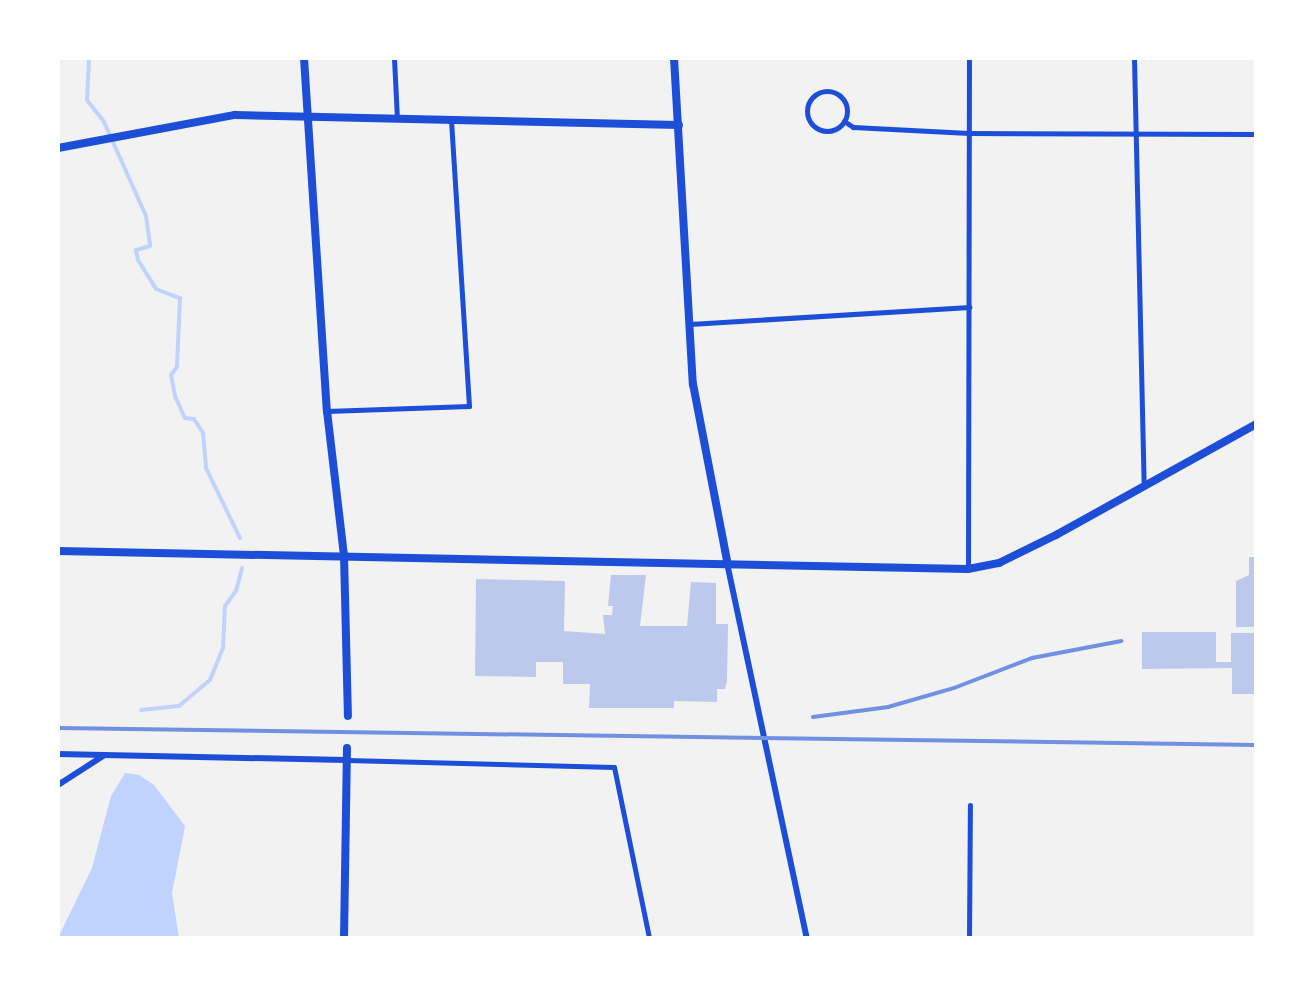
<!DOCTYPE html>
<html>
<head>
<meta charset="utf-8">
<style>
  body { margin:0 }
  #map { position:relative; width:1314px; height:996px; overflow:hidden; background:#f2f2f2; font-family:"Work Sans",sans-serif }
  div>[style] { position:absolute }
  .water>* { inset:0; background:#bfd3fe }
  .stream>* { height:4px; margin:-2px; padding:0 2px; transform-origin:2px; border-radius:2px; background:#bfd3fe }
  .building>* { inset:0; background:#bdc9ec }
  .minor>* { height:5px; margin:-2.5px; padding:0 2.5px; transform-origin:2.5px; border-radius:2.5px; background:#1d4ed8 }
  .minor>.ring { margin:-2.5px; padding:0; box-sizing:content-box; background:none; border:5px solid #1d4ed8; border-radius:50% }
  .tertiary>* { height:6px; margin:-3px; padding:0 3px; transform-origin:3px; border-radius:3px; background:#1d4ed8 }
  .secondary>* { height:8px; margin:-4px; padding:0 4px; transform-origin:4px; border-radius:4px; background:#1d4ed8 }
  .rail>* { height:4px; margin:-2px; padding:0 2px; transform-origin:2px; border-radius:2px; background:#7290e2 }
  span { translate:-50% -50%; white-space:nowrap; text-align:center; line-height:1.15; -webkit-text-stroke:8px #fff; paint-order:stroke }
  .frame { position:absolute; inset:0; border:60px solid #fff; pointer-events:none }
</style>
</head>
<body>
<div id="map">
  <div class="water">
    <i style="clip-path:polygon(125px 773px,139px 775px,154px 785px,185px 826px,172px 893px,179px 938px,58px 938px,92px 868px,111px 796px)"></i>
  </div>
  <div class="stream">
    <i style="left:89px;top:58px;width:42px;rotate:92.7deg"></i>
    <i style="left:87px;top:100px;width:28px;rotate:52deg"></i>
    <i style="left:104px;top:122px;width:103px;rotate:65.9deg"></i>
    <i style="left:146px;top:216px;width:30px;rotate:82deg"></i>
    <i style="left:150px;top:246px;width:15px;rotate:164deg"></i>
    <i style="left:136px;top:250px;width:10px;rotate:79deg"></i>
    <i style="left:138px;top:260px;width:34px;rotate:58deg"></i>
    <i style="left:156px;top:289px;width:26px;rotate:21deg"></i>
    <i style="left:180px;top:298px;width:69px;rotate:92.5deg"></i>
    <i style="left:177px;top:367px;width:10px;rotate:127deg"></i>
    <i style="left:171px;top:375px;width:21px;rotate:79deg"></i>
    <i style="left:175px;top:396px;width:24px;rotate:66deg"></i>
    <i style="left:185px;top:418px;width:9px;rotate:6deg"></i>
    <i style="left:194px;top:419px;width:17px;rotate:57deg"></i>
    <i style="left:203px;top:433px;width:35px;rotate:85deg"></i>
    <i style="left:206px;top:468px;width:78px;rotate:64.1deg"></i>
    <i style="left:141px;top:710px;width:38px;rotate:-6deg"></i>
    <i style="left:179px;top:706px;width:40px;rotate:-40deg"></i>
    <i style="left:210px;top:680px;width:35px;rotate:-68deg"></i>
    <i style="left:223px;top:648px;width:42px;rotate:-87.3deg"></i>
    <i style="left:225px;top:606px;width:19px;rotate:-54deg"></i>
    <i style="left:236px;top:591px;width:24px;rotate:-75deg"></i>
  </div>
  <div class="building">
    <i style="clip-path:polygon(1249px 557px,1256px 557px,1256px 627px,1236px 627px,1236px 581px,1249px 575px)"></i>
    <i style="clip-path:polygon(611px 575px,646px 575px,640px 626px,687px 626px,691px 582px,716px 583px,716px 624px,728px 624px,727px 681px,725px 689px,717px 689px,717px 702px,674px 701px,674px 708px,589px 708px,590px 684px,563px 684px,563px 662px,536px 662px,536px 677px,475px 676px,476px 579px,565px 581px,564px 631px,605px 634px,603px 615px,612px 615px,613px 606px,608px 606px)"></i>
    <i style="clip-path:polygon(1142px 632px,1216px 632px,1216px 662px,1231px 662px,1231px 633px,1256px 633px,1256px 694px,1232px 694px,1232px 668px,1142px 669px)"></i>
  </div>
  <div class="minor">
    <i style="left:394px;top:58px;width:61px;rotate:87.2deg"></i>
    <i style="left:1134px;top:58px;width:425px;rotate:88.7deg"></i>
    <i class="ring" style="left:807px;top:91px;width:35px;height:35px"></i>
    <i style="left:844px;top:121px;width:11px;rotate:34deg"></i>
    <i style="left:853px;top:127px;width:116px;rotate:3deg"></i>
    <i style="left:969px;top:133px;width:287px;rotate:0.2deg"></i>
    <i style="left:690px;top:324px;width:280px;rotate:-3.5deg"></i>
    <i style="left:327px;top:411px;width:142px;rotate:-2deg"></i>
    <i style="left:469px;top:406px;width:287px;rotate:-93.6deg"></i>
    <i style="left:968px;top:569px;width:511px;rotate:-89.89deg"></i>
    <i style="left:347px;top:760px;width:267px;rotate:1.5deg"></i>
    <i style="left:614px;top:767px;width:175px;rotate:78.4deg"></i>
    <i style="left:969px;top:938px;width:133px;rotate:-89.6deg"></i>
  </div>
  <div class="tertiary">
    <i style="left:727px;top:563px;width:383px;rotate:78deg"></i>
    <i style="left:58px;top:754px;width:287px;rotate:1.2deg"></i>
    <i style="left:58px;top:785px;width:54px;rotate:-32.8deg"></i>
  </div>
  <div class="secondary">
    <i style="left:304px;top:58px;width:354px;rotate:86.3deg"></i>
    <i style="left:327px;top:411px;width:145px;rotate:83.3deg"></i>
    <i style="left:344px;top:555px;width:161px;rotate:88.6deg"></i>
    <i style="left:674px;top:58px;width:327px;rotate:86.7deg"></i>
    <i style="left:693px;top:384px;width:180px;rotate:79.1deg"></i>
    <i style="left:58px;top:148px;width:180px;rotate:-10.6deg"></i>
    <i style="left:235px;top:115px;width:444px;rotate:1.3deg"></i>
    <i style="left:58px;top:551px;width:910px;rotate:1.13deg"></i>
    <i style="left:968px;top:569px;width:32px;rotate:-11deg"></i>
    <i style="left:999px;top:563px;width:64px;rotate:-26.2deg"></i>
    <i style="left:1056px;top:535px;width:229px;rotate:-29deg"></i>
    <i style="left:344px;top:938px;width:190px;rotate:-89.1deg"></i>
  </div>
  <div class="rail">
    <i style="left:813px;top:717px;width:76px;rotate:-7.6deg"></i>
    <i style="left:888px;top:707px;width:69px;rotate:-16.1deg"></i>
    <i style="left:954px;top:688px;width:84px;rotate:-21deg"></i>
    <i style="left:1032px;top:658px;width:91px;rotate:-10.8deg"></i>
    <i style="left:58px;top:728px;width:1198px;rotate:0.81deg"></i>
  </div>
  <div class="frame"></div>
</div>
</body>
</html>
